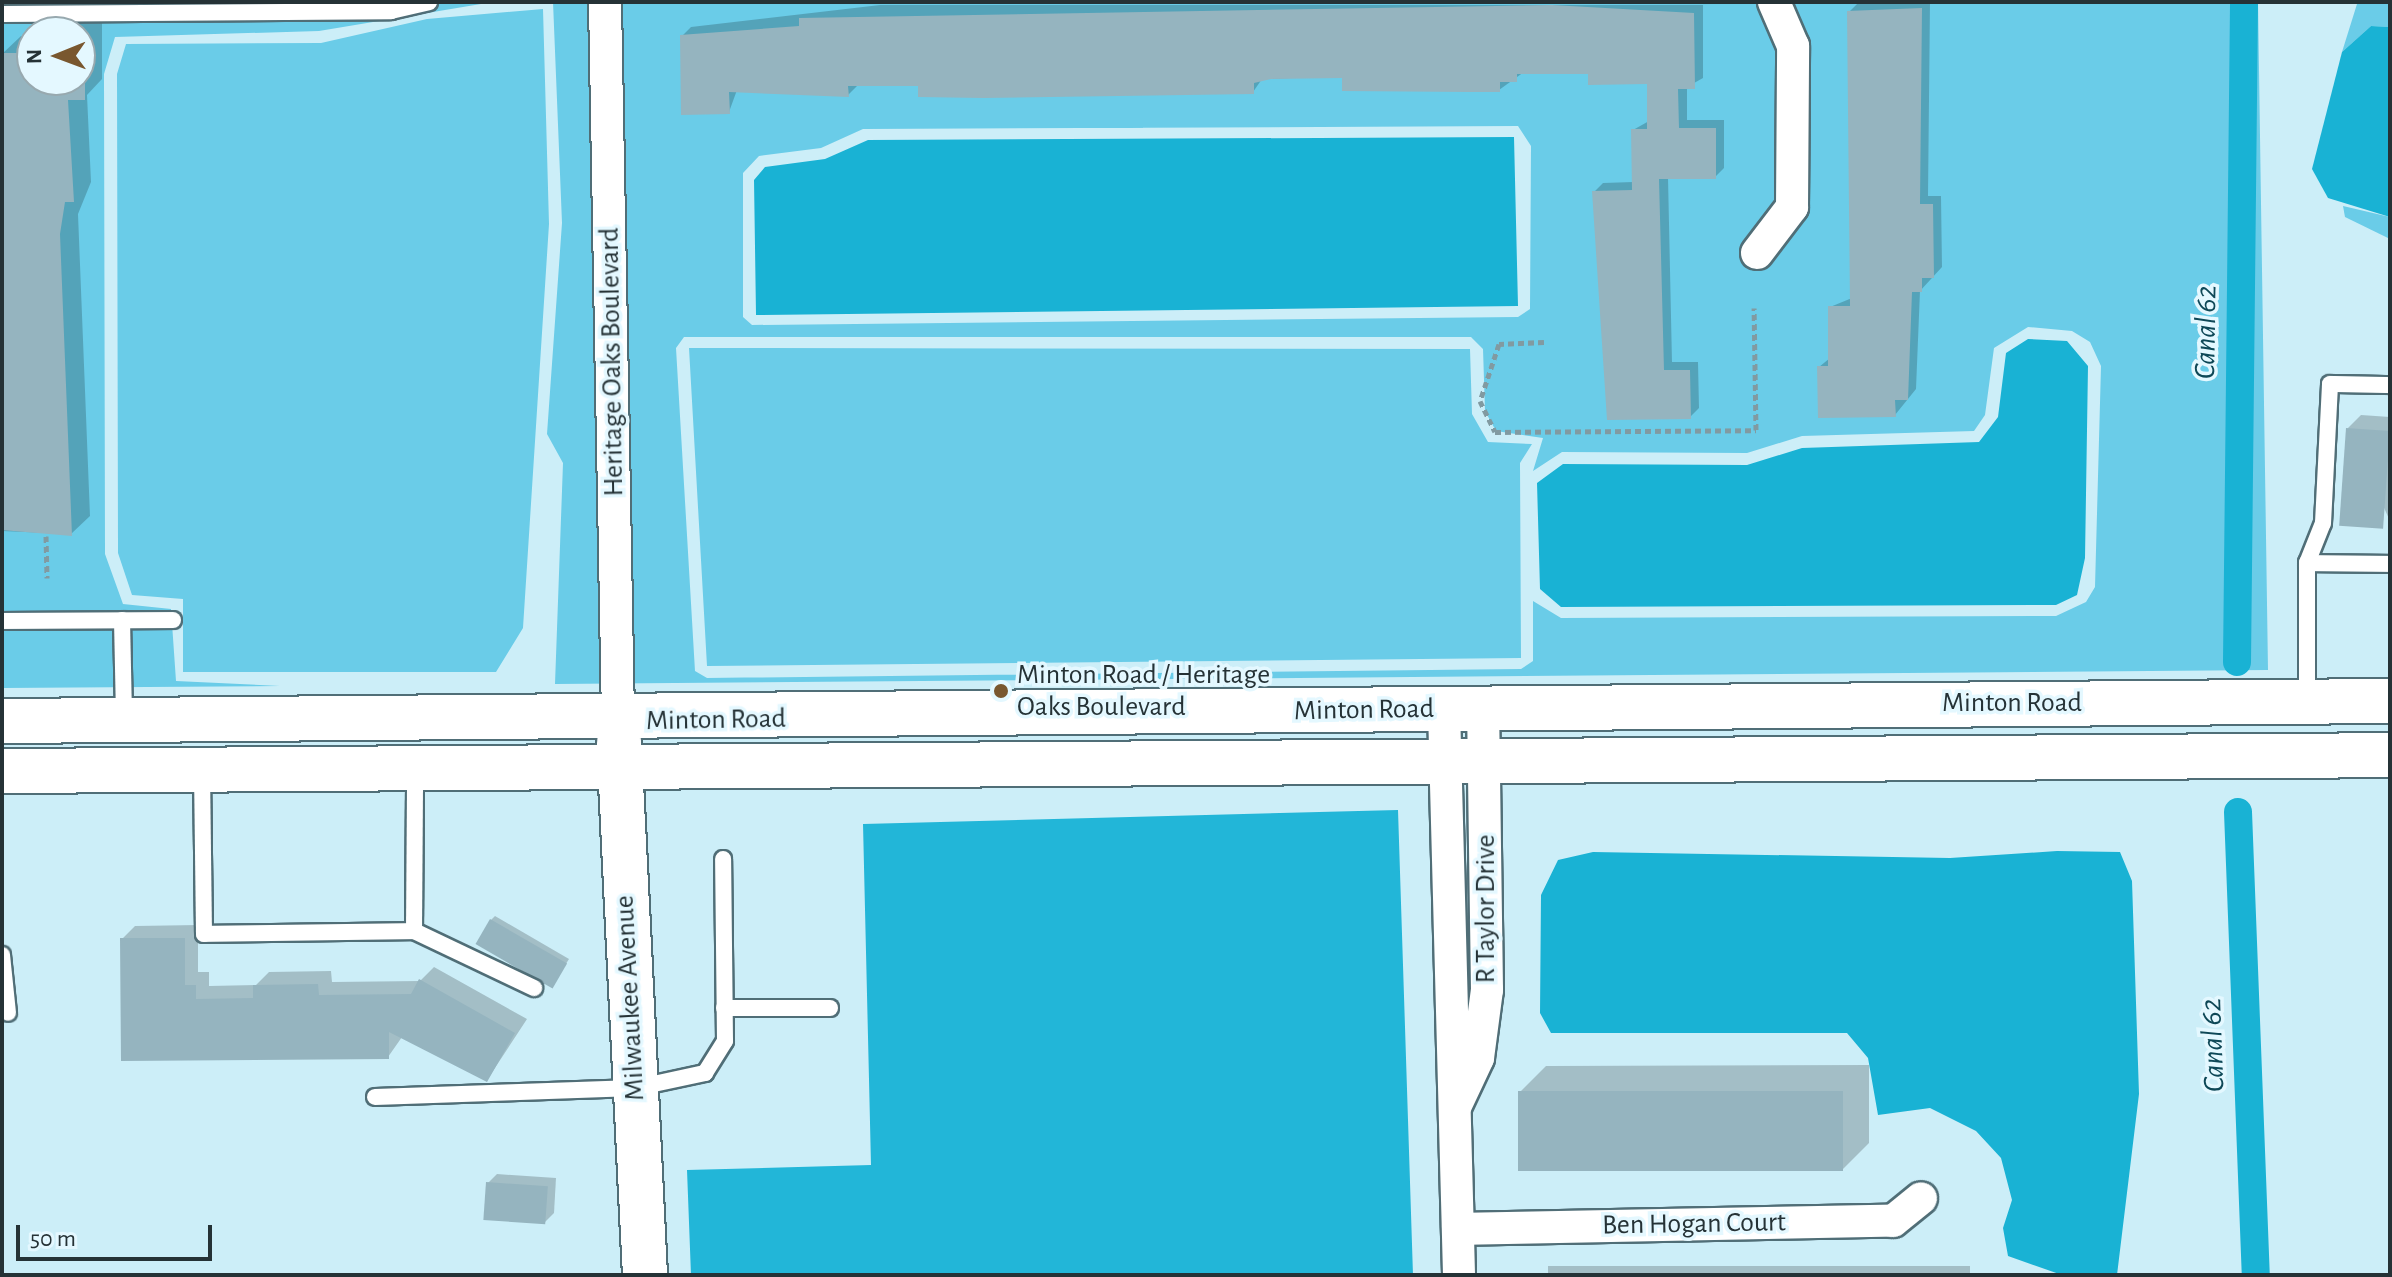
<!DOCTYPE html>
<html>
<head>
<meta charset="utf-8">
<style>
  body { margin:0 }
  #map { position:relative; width:2392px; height:1277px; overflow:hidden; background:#cceef8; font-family:"Alegreya Sans",sans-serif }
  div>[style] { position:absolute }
  .green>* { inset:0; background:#6acce8 }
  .forest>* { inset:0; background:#22b6d8 }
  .water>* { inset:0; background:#19b2d4 }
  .shadow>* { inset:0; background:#0003; transform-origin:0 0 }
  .canal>* { height:28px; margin:-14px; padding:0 14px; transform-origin:14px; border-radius:14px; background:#19b2d4 }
  .building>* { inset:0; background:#95b4bf; transform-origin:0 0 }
  .path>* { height:5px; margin-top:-2.5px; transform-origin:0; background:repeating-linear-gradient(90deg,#819aa1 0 6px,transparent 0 10px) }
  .roads { filter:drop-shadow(2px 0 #506e77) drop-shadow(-2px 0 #506e77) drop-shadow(0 2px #506e77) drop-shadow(0 -2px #506e77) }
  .lane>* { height:16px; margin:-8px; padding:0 8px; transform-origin:8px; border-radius:8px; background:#fff }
  .street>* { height:32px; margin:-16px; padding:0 16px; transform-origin:16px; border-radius:16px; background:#fff }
  .secondary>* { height:44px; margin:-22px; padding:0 22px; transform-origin:22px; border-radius:22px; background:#fff }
  .dots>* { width:22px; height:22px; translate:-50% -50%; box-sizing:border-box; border:4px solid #e4f8ff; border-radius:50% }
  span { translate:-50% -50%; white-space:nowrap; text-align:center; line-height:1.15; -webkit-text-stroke:7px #e4f8ff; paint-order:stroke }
  .street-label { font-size:28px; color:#253236 }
  .poi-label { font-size:28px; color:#253236 }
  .left { translate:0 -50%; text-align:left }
  .water-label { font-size:30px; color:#0e4857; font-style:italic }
  .frame { position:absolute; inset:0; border:4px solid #253236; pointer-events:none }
  .north { position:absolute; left:16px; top:16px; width:80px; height:80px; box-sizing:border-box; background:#e4f8ff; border:2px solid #98a9af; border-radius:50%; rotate:269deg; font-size:22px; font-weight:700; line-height:32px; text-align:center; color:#253236 }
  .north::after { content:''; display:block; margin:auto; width:28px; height:36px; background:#79572f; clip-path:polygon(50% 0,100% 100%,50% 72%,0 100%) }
  .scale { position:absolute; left:16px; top:1225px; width:196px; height:36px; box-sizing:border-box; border:4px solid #253236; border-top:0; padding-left:10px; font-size:24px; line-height:28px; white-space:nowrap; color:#253236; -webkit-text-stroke:6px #e4f8ff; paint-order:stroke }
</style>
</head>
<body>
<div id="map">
  <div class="green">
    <i style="clip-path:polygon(evenodd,2px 2px,493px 2px,319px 31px,115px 37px,104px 74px,105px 554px,123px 604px,171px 609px,176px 681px,280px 686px,2px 688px,2px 2px,32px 32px,80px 32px,80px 80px,32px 80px,32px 32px)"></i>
    <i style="clip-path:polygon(evenodd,553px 2px,2258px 2px,2268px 670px,555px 684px,563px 463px,547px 434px,562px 223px,553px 2px,1518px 126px,1531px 146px,1530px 309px,1518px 317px,752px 325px,743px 317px,743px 173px,759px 156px,821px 148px,863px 129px,1518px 126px,553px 2px,2028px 327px,2072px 331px,2090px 342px,2101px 366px,2095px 587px,2086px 602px,2056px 616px,1561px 618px,1533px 601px,1533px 661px,1521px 669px,707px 678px,695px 671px,676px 348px,684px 337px,1471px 337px,1483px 349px,1485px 411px,1496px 431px,1543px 438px,1533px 471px,1562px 452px,1747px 453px,1802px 436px,1974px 431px,1985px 415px,1994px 348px,2028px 327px)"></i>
    <i style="clip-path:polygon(2390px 2px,2390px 27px,2371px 26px,2342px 52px,2357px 4px)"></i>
    <i style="clip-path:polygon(543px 9px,549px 224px,523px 628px,496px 672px,183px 672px,183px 599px,132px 595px,118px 553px,117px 74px,126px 44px,321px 43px,427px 19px)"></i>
    <i style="clip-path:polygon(2343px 206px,2390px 217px,2390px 239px,2345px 217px)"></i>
    <i style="clip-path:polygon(689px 348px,1470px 349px,1472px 414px,1488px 442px,1532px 444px,1520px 463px,1521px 658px,707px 666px)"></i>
  </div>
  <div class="forest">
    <i style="clip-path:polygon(1398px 810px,1413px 1275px,691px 1275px,687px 1170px,871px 1165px,863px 824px)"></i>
  </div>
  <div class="water">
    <i style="clip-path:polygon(2371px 26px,2390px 27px,2390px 217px,2328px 198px,2312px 169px,2342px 52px)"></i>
    <i style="clip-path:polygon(1514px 137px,1518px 306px,756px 315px,754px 180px,765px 167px,825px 159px,868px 140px)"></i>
    <i style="clip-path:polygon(2028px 339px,2067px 341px,2088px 366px,2085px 558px,2077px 595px,2056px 605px,1561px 607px,1540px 589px,1537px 483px,1563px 464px,1747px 465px,1802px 448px,1979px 442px,1998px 417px,2006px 353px)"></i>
    <i style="clip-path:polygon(2057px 851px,2120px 852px,2132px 881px,2139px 1094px,2117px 1275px,2062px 1275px,2008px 1256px,2003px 1228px,2012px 1200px,2001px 1158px,1976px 1131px,1930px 1108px,1878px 1115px,1868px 1058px,1847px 1033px,1551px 1033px,1540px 1013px,1541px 895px,1558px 860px,1593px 852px,1950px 858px)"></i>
  </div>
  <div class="shadow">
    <i style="clip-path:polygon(1930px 2px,1928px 196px,1941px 196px,1942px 267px,1920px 291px,1916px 389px,1895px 415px,1819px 367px,1830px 358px,1830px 307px,1852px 298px,1849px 12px,1858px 3px)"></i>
    <i style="clip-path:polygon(880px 5px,1703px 5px,1703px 78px,1687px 87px,1687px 120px,1724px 120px,1724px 168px,1715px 177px,1668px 177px,1672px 362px,1698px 362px,1699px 408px,1690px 417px,1608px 418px,1594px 192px,1603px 183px,1633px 182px,1633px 130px,1649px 121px,1649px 82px,1589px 72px,1524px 72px,1499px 90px,1344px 76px,1262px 79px,1253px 92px,920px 84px,857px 86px,848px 95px,737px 90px,729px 112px,682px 36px,691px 27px)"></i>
    <i style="clip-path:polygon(63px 20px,102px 20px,102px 79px,87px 95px,91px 182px,78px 214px,90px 516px,71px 534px,2px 531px,2px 54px,21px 36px,32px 36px,32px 80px,80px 80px,80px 32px,51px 32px)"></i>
    <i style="clip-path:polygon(2361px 415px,2390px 417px,2390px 521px,2348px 428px)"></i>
    <i style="clip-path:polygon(495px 916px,569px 959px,552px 986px,491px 920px)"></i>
    <i style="clip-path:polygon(198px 925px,198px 972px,209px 972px,209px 986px,256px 985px,269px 972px,331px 971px,332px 982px,420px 981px,434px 967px,527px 1019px,487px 1080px,402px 1037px,388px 1057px,123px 1059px,122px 939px,135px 926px)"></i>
    <i style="clip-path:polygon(1869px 1065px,1869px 1143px,1843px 1169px,1520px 1092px,1546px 1066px)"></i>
    <i style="clip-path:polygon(497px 1174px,556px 1178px,554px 1213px,545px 1222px,488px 1183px)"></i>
    <i style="left:1970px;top:1266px;width:9px;height:422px;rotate:90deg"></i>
  </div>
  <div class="canal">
    <i style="left:2237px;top:662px;width:660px;rotate:-89.39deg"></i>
    <i style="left:2238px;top:812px;width:463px;rotate:87.8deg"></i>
  </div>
  <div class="building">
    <i style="clip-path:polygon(1552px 5px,1694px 13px,1695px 89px,1678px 89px,1679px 128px,1716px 128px,1716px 179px,1659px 179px,1664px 370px,1690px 370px,1691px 419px,1607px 420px,1592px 191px,1632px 190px,1631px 129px,1647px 129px,1647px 84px,1588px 85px,1588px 74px,1517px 74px,1517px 82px,1500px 82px,1500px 92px,1469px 92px,1342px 91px,1342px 78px,1271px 79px,1254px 83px,1254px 94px,983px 98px,918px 97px,918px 86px,848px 86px,849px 97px,729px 92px,730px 114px,681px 115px,680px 35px,799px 26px,799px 18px)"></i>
    <i style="clip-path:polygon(1922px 8px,1920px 204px,1933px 204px,1934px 278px,1922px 278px,1922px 292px,1912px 292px,1908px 400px,1895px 400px,1896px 417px,1818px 418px,1817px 366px,1828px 366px,1828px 306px,1850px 306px,1847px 11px)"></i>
    <i style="clip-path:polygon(2px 53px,32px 53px,32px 80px,85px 80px,85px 100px,68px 100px,74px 202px,65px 202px,60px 234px,72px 536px,2px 530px)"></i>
    <i style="left:2346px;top:428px;width:44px;height:98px;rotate:4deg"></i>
    <i style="left:490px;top:919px;width:89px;height:29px;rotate:30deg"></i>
    <i style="clip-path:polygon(120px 938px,185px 938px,185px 985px,196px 985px,196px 999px,253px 998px,253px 985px,318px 984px,319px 995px,411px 994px,419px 979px,515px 1033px,487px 1082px,389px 1032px,389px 1059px,121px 1061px)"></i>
    <i style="left:1518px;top:1091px;width:325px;height:80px"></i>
    <i style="left:486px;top:1182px;width:62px;height:38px;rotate:4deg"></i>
  </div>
  <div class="path">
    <i style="left:1544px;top:342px;width:45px;rotate:177.5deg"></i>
    <i style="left:1499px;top:344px;width:60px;rotate:108.4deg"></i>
    <i style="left:1480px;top:401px;width:34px;rotate:64deg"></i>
    <i style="left:1495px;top:432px;width:261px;rotate:-0.4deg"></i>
    <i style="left:1756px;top:430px;width:122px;rotate:-90.9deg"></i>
    <i style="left:46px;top:536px;width:42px;rotate:88.6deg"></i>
  </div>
  <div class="roads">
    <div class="lane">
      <i style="left:2px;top:14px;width:389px;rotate:-0.4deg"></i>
      <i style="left:391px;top:11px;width:39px;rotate:-13deg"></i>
      <i style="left:2307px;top:563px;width:43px;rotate:-68.2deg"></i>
      <i style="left:2323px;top:523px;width:139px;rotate:-87.1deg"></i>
      <i style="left:2330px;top:384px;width:60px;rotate:1deg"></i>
      <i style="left:122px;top:620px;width:99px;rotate:88.8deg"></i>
      <i style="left:2px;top:621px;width:171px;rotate:-0.3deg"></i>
      <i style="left:2307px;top:700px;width:137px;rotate:-90deg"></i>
      <i style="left:2307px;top:563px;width:83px;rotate:0.7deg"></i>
      <i style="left:202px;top:770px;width:164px;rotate:89.3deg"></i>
      <i style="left:204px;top:934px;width:210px;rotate:-0.8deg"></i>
      <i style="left:414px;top:931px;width:160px;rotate:-89.6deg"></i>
      <i style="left:414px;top:931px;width:133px;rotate:25.4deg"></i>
      <i style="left:2px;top:955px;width:58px;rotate:84.1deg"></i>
      <i style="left:724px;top:1008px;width:106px"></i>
      <i style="left:375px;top:1097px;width:260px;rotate:-2deg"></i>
      <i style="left:635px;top:1088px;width:72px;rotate:-12.1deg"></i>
      <i style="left:705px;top:1073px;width:38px;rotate:-58deg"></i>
      <i style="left:725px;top:1041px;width:182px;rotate:-90.6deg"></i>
    </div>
    <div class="street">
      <i style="left:605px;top:2px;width:719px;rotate:88.96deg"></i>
      <i style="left:1757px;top:253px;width:58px;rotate:-52.7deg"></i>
      <i style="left:1792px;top:207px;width:161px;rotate:-89.6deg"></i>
      <i style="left:1793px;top:46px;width:48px;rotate:-113.4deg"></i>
      <i style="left:1444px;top:709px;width:566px;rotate:88.48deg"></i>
      <i style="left:1456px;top:1105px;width:52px;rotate:-64.9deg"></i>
      <i style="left:1478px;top:1058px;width:69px;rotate:-82.5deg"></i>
      <i style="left:1487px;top:990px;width:282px;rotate:-90.8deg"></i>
      <i style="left:1458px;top:1229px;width:435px;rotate:-1.1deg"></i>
      <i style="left:1893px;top:1221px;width:36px;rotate:-39deg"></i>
    </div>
    <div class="secondary">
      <i style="left:2px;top:721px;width:2388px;rotate:-0.48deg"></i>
      <i style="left:619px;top:742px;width:534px;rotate:87.21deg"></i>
      <i style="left:2px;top:771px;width:2388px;rotate:-0.38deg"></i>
    </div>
  </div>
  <div class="dots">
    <i style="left:1001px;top:691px;background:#79572f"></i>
  </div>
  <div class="street-label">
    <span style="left:612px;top:362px;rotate:-91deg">Heritage Oaks Boulevard</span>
    <span style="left:2012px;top:703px">Minton Road</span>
    <span style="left:1364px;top:710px;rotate:-1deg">Minton Road</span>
    <span style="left:716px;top:720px;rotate:-1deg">Minton Road</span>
    <span style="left:1486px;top:909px;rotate:-90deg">R Taylor Drive</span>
    <span style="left:630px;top:998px;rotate:-93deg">Milwaukee Avenue</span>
    <span style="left:1694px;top:1224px;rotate:-1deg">Ben Hogan Court</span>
  </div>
  <div class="poi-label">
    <span class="left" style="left:1017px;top:691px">Minton Road / Heritage<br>Oaks Boulevard</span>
  </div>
  <div class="water-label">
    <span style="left:2206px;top:332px;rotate:-89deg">Canal 62</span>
    <span style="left:2213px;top:1045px;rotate:-92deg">Canal 62</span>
  </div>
  <div class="frame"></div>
  <div class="north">N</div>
  <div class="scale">50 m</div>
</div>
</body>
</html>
